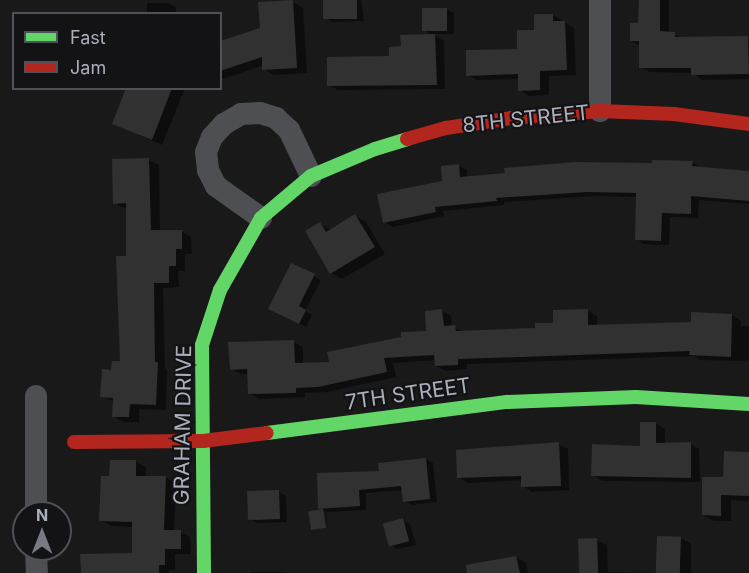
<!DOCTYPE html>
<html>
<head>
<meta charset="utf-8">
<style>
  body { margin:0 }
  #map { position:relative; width:749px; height:573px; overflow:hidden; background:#19191a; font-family:Inter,sans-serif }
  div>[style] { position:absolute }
  .shadow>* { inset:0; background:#0007; transform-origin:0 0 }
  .building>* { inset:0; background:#313132; transform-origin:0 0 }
  .street>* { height:22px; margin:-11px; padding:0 11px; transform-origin:11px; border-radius:11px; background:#4d4f53 }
  .fast>* { height:14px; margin:-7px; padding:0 7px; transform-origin:7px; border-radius:7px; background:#63d668 }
  .jam>* { height:14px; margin:-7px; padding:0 7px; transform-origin:7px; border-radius:7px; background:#b3261e }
  span { translate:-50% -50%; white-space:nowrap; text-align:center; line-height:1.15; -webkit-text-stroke:4.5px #131316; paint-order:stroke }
  .street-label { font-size:21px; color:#aaafbb }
  .legend { position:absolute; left:12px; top:12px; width:210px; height:78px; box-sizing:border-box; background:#131316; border:2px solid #4f5158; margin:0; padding:8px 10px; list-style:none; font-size:18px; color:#aaafbb }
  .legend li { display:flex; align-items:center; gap:12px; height:30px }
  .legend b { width:30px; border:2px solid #4f5158 }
  .north { position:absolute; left:12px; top:501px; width:60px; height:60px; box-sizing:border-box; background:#131316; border:2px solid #4f5158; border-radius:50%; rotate:0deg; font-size:16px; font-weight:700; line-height:24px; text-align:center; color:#aaafbb }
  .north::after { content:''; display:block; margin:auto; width:21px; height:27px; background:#777a83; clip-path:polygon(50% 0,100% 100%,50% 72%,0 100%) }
</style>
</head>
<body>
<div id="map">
  <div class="shadow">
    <i style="clip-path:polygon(325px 0,361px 0,364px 21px,332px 22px,325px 18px)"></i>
    <i style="clip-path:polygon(640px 0,669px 0,669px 33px,683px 38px,749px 38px,749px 79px,702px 80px,693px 73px,650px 72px,640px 67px,640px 46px,631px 41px,640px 25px)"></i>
    <i style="clip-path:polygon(293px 2px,303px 8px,307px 73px,274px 75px,264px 69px,264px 65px,220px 80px,220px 41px,267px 26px)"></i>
    <i style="clip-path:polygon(147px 3px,169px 3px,176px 7px,176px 14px,147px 14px)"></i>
    <i style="clip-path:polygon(447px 9px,454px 13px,454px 34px,432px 34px,444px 41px,445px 89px,338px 90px,329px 85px,391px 58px,402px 48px,433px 36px,424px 30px)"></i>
    <i style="clip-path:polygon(553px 15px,574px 28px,576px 75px,549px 76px,549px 95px,529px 96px,520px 90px,520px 79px,477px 80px,468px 75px,519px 50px)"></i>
    <i style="clip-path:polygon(128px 88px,185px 88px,162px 145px,114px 124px)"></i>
    <i style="clip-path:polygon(114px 160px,149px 160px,159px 165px,160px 232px,181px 231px,191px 237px,192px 254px,185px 254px,185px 271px,178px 271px,179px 287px,163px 288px,165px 368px,167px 370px,166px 410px,139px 409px,139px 422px,123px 422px,113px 416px,114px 402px,102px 396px,113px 371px,122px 363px,128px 258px,127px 209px,114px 203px)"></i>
    <i style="clip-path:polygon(692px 162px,700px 167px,749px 173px,749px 204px,699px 200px,698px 218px,670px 217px,669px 245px,644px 244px,636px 239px,637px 197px,596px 196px,504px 202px,504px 205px,443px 211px,444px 216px,393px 227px,385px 222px,444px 182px,459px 166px,467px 170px,467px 178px)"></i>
    <i style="clip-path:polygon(355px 216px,366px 222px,385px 254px,342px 279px,331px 273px,320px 224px,331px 230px)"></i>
    <i style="clip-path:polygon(292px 265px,321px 280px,305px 311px,312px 315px,306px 327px,276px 312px)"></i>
    <i style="clip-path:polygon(442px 311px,451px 316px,452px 327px,464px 332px,536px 329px,588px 311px,597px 316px,597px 326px,692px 323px,732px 315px,741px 321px,741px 326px,749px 326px,749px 361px,700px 360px,694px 356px,467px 364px,467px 369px,446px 371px,436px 366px,436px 360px,393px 363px,396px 377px,328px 392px,305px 393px,305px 397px,259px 399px,249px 393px,249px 374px,241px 374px,231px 369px,293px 342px,303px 347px,303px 365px,331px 363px,428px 332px)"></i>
    <i style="clip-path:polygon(656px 423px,665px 429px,665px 444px,690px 444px,699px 449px,700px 482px,602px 481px,593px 475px,641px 447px)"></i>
    <i style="clip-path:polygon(558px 444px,568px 449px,569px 490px,532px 492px,523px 486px,523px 480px,468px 483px,458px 477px)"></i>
    <i style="clip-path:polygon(749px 453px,749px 501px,731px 500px,731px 521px,714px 521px,703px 515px,725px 479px)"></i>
    <i style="clip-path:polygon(426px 459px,433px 463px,437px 502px,412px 505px,405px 501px,403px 490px,366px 493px,366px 510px,326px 512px,328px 529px,325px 511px,320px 508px,381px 472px)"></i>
    <i style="clip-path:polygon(111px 461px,136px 461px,146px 467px,146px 477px,166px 478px,176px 484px,174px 532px,180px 532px,190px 537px,191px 554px,175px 554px,175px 570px,169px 570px,169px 573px,82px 573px,134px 554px,134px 527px,111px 526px,101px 520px,111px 478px)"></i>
    <i style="clip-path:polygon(279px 492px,286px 496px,287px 522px,257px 523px,250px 519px)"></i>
    <i style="clip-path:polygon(403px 520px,410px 524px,416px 545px,397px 549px,390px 545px)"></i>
    <i style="clip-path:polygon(681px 538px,691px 544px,691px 573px,658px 573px)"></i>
    <i style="clip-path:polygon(596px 540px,607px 545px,608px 572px,657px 573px,581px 573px)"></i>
    <i style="clip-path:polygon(516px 557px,526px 563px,528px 573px,487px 573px)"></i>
    <i style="left:251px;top:572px;width:35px;height:1px"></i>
  </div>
  <div class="building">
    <i style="clip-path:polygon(293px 0,297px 68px,262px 70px,262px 57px,220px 71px,220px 41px,260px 28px,258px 2px)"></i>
    <i style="left:323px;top:0;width:34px;height:19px"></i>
    <i style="clip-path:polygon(639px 0,660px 0,660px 31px,675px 32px,675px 37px,748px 36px,749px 74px,691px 75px,691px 68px,639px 68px,639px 41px,630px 41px,630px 23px,638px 23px)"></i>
    <i style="left:422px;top:8px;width:25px;height:23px"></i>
    <i style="clip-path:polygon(534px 14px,553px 14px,553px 21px,565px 21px,567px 70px,540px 71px,540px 90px,518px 91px,518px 74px,466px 76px,466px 50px,517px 49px,517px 30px,534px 30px)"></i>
    <i style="clip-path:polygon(435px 34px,437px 85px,327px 86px,327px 57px,389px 56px,389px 47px,401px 46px,400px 35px)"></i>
    <i style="clip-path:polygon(126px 88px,172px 88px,152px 140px,112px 124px)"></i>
    <i style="clip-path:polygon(149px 158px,151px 230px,182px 230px,182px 249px,176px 249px,176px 266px,169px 266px,169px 283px,154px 283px,155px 362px,158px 362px,156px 405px,130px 404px,129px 417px,112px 417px,113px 398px,100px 397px,102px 369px,111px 370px,112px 361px,120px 361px,116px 256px,126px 256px,126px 203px,113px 204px,112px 159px)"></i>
    <i style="clip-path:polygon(652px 160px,693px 161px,692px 166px,749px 171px,749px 201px,691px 196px,691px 214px,662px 213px,661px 241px,635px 240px,636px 193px,587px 192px,496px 198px,497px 201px,435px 207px,436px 212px,383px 223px,377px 194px,442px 181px,441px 166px,459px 164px,460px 177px,505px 173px,504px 168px,574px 162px,652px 163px)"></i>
    <i style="clip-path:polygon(355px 214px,375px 247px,330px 274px,305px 231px,320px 222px,326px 232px)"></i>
    <i style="clip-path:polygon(291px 263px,315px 274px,299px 306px,306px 310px,299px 324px,268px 309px)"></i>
    <i style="clip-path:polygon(442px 309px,444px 326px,455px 325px,456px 331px,535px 328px,535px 323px,553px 323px,553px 310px,588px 309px,588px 325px,691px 322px,691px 312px,732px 314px,731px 357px,689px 355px,690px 351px,521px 357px,458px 359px,458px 365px,435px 366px,434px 355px,384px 358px,387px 372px,318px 387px,296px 388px,296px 393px,248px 394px,247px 369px,230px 370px,228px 342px,294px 340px,295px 363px,329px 362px,327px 352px,401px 337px,401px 332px,426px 331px,425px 311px)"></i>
    <i style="clip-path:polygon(640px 422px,656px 422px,656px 443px,691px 442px,691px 478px,591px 476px,592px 444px,640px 446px)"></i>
    <i style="clip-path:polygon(559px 442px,561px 486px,521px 487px,521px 476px,457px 478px,456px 450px)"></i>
    <i style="clip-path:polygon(724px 451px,749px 452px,749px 496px,721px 495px,721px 516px,702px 515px,702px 477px,723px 477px)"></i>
    <i style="clip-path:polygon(426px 458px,430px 499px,403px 502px,401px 486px,359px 490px,360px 506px,318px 509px,317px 473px,379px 471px,378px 463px)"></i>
    <i style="clip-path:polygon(110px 460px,136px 460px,136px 476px,166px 476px,164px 530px,181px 530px,181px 549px,165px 549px,165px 565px,159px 565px,159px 573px,81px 573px,80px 554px,132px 553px,132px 522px,99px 521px,101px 476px,109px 476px)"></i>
    <i style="left:279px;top:490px;width:29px;height:32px;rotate:88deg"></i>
    <i style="left:323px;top:509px;width:19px;height:15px;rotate:81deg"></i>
    <i style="left:403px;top:518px;width:24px;height:21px;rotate:75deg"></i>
    <i style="left:657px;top:536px;width:24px;height:37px;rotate:2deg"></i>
    <i style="left:597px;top:538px;width:35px;height:19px;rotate:88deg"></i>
    <i style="clip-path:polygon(516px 556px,520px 573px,467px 573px,466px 565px)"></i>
  </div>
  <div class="street">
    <i style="left:600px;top:0;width:111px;rotate:90deg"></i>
    <i style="left:261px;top:218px;width:55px;rotate:-144.6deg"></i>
    <i style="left:216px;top:186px;width:18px;rotate:-117deg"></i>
    <i style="left:208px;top:170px;width:18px;rotate:-96deg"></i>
    <i style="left:206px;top:152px;width:16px;rotate:-68deg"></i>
    <i style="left:212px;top:137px;width:18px;rotate:-47deg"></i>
    <i style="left:224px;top:124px;width:20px;rotate:-30deg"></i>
    <i style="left:241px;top:114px;width:19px;rotate:-3deg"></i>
    <i style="left:260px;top:113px;width:17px;rotate:17deg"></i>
    <i style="left:276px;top:118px;width:18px;rotate:43deg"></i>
    <i style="left:289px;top:130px;width:51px;rotate:64.4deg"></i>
    <i style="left:36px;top:396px;width:117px;rotate:90deg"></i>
    <i style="left:36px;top:549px;width:24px;rotate:88deg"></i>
  </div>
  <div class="fast">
    <i style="left:267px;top:433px;width:242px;rotate:-7.4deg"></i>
    <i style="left:507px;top:402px;width:129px;rotate:-2.2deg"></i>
    <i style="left:636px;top:397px;width:113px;rotate:3.5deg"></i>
    <i style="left:204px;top:573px;width:228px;rotate:-90.5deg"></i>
    <i style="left:202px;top:345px;width:58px;rotate:-71.9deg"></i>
    <i style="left:220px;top:290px;width:83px;rotate:-60.3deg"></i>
    <i style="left:261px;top:218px;width:65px;rotate:-40deg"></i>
    <i style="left:311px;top:176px;width:69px;rotate:-22.9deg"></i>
    <i style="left:375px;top:149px;width:34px;rotate:-17deg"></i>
  </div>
  <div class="jam">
    <i style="left:407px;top:139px;width:41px;rotate:-15.8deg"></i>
    <i style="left:446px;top:128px;width:66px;rotate:-8.7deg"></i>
    <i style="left:511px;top:118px;width:89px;rotate:-4.5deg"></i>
    <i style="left:600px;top:111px;width:74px;rotate:2.3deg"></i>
    <i style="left:674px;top:114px;width:76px;rotate:7.6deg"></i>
    <i style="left:74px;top:442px;width:129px;rotate:-0.4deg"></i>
    <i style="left:203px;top:441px;width:64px;rotate:-7.1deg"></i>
  </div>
  <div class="street-label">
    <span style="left:526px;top:119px;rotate:-6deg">8TH STREET</span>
    <span style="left:408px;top:394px;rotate:-8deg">7TH STREET</span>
    <span style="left:183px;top:425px;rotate:-89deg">GRAHAM DRIVE</span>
  </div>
  <ul class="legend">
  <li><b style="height:8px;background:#63d668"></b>Fast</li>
  <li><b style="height:8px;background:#b3261e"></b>Jam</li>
  </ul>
  <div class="north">N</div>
</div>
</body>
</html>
